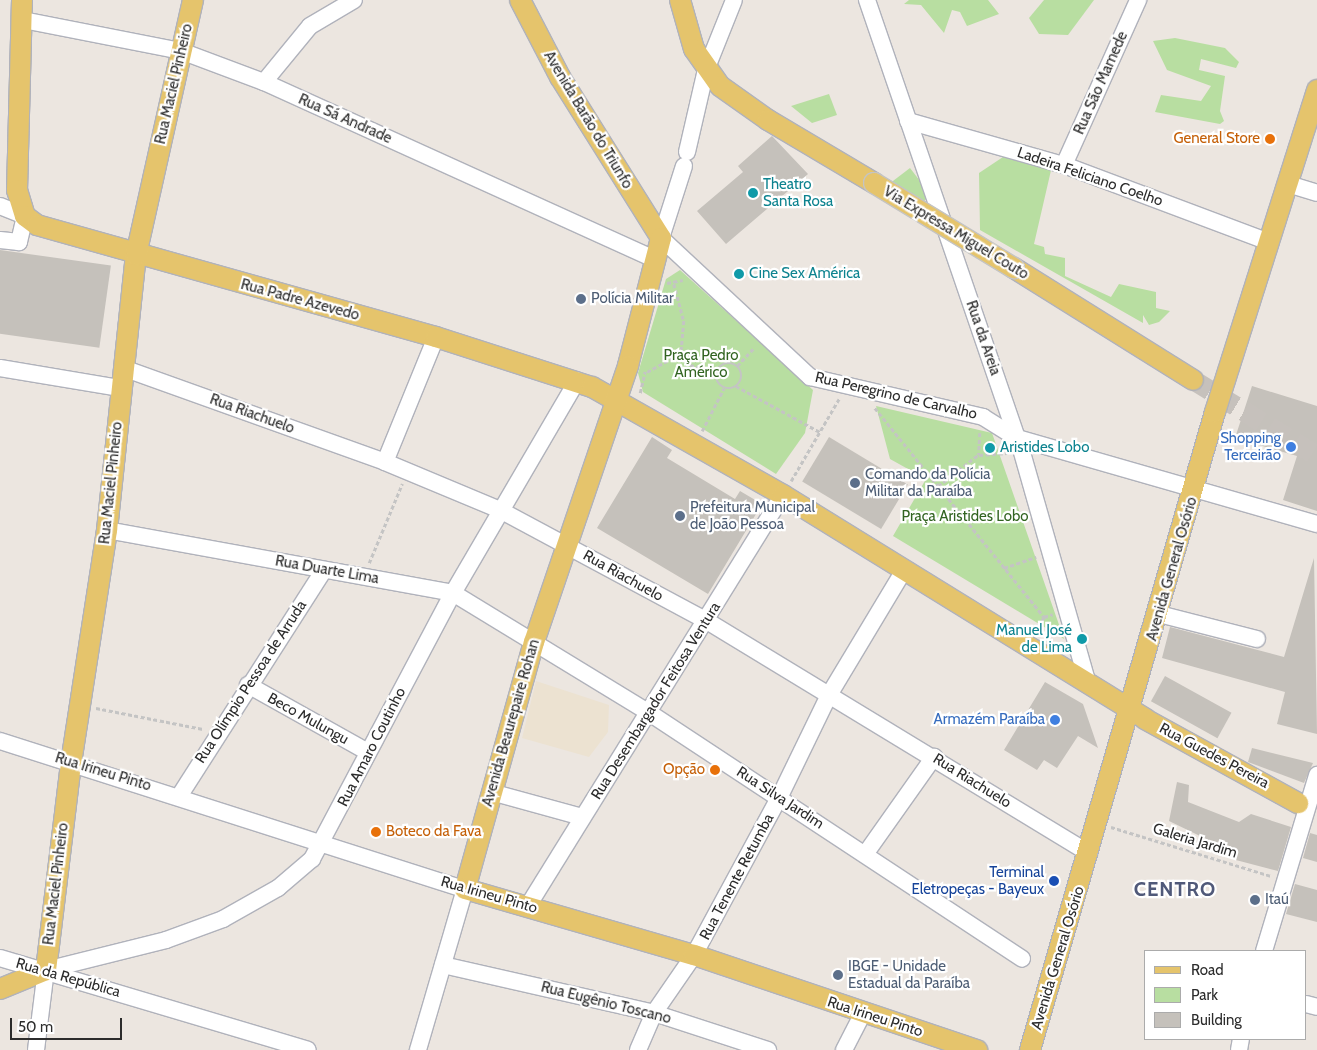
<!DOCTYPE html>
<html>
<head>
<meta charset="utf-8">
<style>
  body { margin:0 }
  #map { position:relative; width:1317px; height:1050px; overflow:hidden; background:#ece6e0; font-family:Cabin,sans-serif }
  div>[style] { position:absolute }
  .education>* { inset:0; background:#ece2d1 }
  .green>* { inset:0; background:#b8dea1 }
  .building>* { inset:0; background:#c5c1bb; transform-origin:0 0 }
  .major-tunnel>* { height:20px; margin-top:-10px; transform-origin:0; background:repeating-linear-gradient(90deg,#c6c1bc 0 20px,transparent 0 30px) }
  .path>* { height:2.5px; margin-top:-1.25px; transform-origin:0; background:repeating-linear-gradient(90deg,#c4c4c4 0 4px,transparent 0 6.5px) }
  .path>.ring { margin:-1.25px; padding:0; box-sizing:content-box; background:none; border:2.5px solid #c4c4c4; border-radius:50% }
  .roads { filter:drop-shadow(1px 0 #b0b2bb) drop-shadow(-1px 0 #b0b2bb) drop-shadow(0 1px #b0b2bb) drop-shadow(0 -1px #b0b2bb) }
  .minor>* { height:16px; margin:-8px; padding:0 8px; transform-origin:8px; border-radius:8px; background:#fff }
  .major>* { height:20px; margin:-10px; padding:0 10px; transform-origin:10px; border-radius:10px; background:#e5c46c }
  .bridges { filter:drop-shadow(1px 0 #c4c4c4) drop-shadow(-1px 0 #c4c4c4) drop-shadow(0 1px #c4c4c4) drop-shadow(0 -1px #c4c4c4) }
  .major-bridge>* { height:20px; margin:-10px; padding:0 10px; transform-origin:10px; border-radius:10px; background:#e5c46c }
  .dots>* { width:14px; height:14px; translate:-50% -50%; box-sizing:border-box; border:2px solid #fff; border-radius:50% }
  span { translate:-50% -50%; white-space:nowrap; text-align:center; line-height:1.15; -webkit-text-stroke:4.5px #fff; paint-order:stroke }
  .street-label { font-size:15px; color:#2c2c2c }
  .food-label { font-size:15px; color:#c56008 }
  .right { translate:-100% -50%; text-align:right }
  .left { translate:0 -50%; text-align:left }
  .culture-label { font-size:15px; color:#0d838f }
  .service-label { font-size:15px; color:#4e5e75 }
  .park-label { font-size:15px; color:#326421 }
  .shop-label { font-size:15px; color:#366cbe }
  .transit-label { font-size:15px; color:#164399 }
  .district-label { font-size:20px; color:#505979; font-weight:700; letter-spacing:1px }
  .legend { position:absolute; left:1144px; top:950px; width:162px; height:90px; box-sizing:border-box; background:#fff; border:1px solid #ababab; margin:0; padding:6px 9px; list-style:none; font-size:15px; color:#2c2c2c }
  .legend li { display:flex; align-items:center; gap:10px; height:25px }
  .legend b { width:25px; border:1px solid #ababab }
  .scale { position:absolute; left:10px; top:1018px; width:112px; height:22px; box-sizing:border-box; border:2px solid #2c2c2c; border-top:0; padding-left:6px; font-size:15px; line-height:18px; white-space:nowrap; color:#2c2c2c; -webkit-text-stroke:4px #fff; paint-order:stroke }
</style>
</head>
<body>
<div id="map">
  <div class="education">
    <i style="clip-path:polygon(536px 681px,609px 705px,608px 732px,589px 757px,522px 738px)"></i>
  </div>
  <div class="green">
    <i style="clip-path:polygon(909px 0,988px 0,999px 14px,967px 26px,960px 12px,952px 10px,944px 33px,921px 5px,904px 4px)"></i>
    <i style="clip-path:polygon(1044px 0,1094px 0,1068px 35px,1039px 34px,1029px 18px)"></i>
    <i style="clip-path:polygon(1175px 38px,1225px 48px,1239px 62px,1236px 68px,1201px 59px,1199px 70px,1225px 76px,1220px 111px,1224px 121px,1220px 124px,1155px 112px,1161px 95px,1201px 101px,1211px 86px,1167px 70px,1153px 41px)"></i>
    <i style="clip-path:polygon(829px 94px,837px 115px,812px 123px,791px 106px)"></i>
    <i style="clip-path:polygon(1003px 157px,1052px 166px,1034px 244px,1044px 247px,1045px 254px,1065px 258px,1065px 276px,1111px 297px,1119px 284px,1156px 292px,1156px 308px,1170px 311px,1159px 322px,1149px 325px,1143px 315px,1143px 323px,980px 230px,979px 173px)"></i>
    <i style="clip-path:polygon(910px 168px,930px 194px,921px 205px,889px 184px)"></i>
    <i style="clip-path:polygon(680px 270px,813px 390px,805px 433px,776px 474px,643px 392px,638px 373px,666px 279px)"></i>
    <i style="clip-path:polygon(876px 406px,992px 433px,1064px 639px,893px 536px,926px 479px,890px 459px)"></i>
  </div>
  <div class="building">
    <i style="clip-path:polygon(772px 136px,808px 174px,726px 244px,697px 211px,743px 172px,738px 166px)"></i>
    <i style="left:0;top:250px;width:112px;height:83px;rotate:8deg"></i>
    <i style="clip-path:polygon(1252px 386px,1317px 406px,1317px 511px,1283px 500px,1297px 456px,1235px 438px)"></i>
    <i style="clip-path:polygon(652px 437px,672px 450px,667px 458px,735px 499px,740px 491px,762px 504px,708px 594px,597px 528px)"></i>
    <i style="left:829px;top:437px;width:92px;height:52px;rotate:31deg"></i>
    <i style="clip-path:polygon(1314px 558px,1317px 734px,1277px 724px,1285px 692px,1162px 658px,1170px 627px,1284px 657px)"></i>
    <i style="left:1165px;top:676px;width:76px;height:29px;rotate:29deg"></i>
    <i style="clip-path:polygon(1045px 682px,1083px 704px,1098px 748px,1078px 736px,1057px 768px,1044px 760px,1037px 770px,1004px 750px)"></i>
    <i style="clip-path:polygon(1252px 748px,1313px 763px,1304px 783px,1248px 762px)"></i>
    <i style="clip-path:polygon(1177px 782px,1189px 785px,1188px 802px,1239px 822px,1251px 814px,1291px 827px,1278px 871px,1232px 859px,1231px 851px,1169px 821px)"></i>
    <i style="clip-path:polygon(1310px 833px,1317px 835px,1317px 862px,1303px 858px)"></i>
    <i style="clip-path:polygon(1295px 884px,1317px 890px,1317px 922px,1286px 914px)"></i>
  </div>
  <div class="major-tunnel">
    <i style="left:1193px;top:380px;width:145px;rotate:31.5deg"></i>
  </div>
  <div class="path">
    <i style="left:667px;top:283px;width:16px;rotate:-11deg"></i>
    <i style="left:674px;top:284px;width:38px;rotate:75deg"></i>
    <i style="left:684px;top:321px;width:32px;rotate:95deg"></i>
    <i style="left:681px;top:353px;width:15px;rotate:53deg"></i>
    <i style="left:690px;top:365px;width:27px;rotate:15deg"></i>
    <i class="ring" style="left:716px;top:363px;width:23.5px;height:23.5px"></i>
    <i style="left:737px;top:366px;width:26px;rotate:-47deg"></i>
    <i style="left:647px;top:372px;width:39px;rotate:-29deg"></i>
    <i style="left:736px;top:386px;width:96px;rotate:28.7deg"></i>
    <i style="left:640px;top:393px;width:22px;rotate:-77deg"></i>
    <i style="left:875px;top:408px;width:269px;rotate:51deg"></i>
    <i style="left:702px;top:431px;width:48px;rotate:-62.9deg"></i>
    <i style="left:980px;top:433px;width:22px;rotate:93deg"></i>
    <i style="left:979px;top:455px;width:28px;rotate:-4deg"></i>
    <i style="left:791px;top:481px;width:95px;rotate:-59.7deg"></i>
    <i style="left:938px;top:486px;width:51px;rotate:-37.8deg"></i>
    <i style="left:369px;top:563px;width:86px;rotate:-67.3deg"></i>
    <i style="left:1004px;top:568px;width:34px;rotate:-19deg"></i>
    <i style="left:1035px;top:632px;width:17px;rotate:-59deg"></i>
    <i style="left:1044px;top:617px;width:9px;rotate:-18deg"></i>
    <i style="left:96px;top:708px;width:109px;rotate:11.1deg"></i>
    <i style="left:1111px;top:827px;width:167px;rotate:17deg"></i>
  </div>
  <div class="roads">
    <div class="minor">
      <i style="left:867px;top:0;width:475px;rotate:71.1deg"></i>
      <i style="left:1021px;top:449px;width:240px;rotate:74.1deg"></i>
      <i style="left:23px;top:20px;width:161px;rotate:11.1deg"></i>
      <i style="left:181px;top:51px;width:89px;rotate:20.5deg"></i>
      <i style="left:264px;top:82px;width:428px;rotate:24.4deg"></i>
      <i style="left:264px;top:82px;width:72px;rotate:-50.6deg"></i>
      <i style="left:310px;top:26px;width:51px;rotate:-30.6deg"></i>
      <i style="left:908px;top:121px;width:162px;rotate:15.8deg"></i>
      <i style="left:1064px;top:165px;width:219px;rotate:20.6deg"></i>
      <i style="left:687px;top:152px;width:84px;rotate:-77deg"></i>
      <i style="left:706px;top:70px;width:75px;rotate:-68.2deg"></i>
      <i style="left:1064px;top:165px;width:181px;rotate:-65.8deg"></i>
      <i style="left:684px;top:166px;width:76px;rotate:107.7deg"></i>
      <i style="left:661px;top:238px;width:204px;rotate:43deg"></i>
      <i style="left:810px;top:377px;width:178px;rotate:13deg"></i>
      <i style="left:983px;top:417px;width:40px;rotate:32deg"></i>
      <i style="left:1017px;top:438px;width:312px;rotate:16deg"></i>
      <i style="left:1288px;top:184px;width:30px;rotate:17deg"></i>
      <i style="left:0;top:206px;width:27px;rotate:22deg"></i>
      <i style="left:25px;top:216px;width:27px;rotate:103deg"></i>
      <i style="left:19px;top:242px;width:19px;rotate:-174deg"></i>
      <i style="left:0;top:368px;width:122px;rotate:9.5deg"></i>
      <i style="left:123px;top:368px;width:278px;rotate:19.7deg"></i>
      <i style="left:385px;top:462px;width:125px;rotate:22.7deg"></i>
      <i style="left:500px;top:510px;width:235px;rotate:28.2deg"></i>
      <i style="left:707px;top:621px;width:447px;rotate:31.3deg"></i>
      <i style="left:385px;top:462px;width:135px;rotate:-67.8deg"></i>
      <i style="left:107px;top:530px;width:352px;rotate:10.3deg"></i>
      <i style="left:453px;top:593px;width:228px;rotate:31.4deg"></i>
      <i style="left:648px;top:712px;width:448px;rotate:33.4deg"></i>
      <i style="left:1159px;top:614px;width:101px;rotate:14.3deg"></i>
      <i style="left:248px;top:685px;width:137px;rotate:29.2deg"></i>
      <i style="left:0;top:741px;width:488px;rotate:17.7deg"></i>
      <i style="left:465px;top:889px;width:168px;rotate:106.3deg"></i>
      <i style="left:491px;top:792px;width:94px;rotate:15.4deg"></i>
      <i style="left:180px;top:795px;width:267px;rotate:-57.4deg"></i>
      <i style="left:866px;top:853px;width:118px;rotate:-54.7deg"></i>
      <i style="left:528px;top:906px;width:484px;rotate:-58.2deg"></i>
      <i style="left:1264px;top:951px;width:184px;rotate:-73.2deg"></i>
      <i style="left:0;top:958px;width:321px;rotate:16.6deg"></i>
      <i style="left:443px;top:965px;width:216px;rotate:12.8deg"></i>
      <i style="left:654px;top:1013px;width:120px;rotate:18deg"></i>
      <i style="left:1306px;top:1004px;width:11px;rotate:15deg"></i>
      <i style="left:36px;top:1050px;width:81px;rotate:-82.9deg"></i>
      <i style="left:46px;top:970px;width:124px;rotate:-14deg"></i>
      <i style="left:166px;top:940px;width:61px;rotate:-20.2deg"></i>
      <i style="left:223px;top:919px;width:63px;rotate:-29.4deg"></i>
      <i style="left:278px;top:888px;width:45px;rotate:-40.5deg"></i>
      <i style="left:312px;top:859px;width:301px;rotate:-62.1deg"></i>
      <i style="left:453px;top:593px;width:246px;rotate:-59.7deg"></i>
      <i style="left:638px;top:1050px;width:40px;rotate:-66.6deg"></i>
      <i style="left:654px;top:1013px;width:70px;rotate:-55.4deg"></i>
      <i style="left:694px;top:955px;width:179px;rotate:-61.6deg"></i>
      <i style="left:779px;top:798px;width:114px;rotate:-64.1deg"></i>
      <i style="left:829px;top:695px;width:146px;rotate:-59deg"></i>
      <i style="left:844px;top:1050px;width:42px;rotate:-62.8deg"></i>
      <i style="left:1239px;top:1050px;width:11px;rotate:-80deg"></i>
    </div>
    <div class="major">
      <i style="left:22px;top:0;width:190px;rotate:91.5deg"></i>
      <i style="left:17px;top:190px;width:27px;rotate:73deg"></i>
      <i style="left:25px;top:216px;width:15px;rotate:37deg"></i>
      <i style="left:37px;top:225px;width:414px;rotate:15.7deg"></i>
      <i style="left:436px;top:337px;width:164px;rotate:17.8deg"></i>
      <i style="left:592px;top:387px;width:219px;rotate:29.5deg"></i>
      <i style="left:783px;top:495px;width:426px;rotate:31.7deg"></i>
      <i style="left:1145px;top:719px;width:175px;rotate:28.8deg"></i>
      <i style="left:520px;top:0;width:87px;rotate:62.5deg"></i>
      <i style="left:560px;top:77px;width:190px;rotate:57.9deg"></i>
      <i style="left:661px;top:238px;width:132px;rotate:104.5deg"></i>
      <i style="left:628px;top:366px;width:292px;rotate:108.8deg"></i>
      <i style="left:534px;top:642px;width:256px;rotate:105.6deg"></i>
      <i style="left:465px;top:889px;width:238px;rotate:16.1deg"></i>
      <i style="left:694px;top:955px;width:299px;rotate:18.6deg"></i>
      <i style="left:680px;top:0;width:51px;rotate:74.1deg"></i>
      <i style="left:694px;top:49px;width:45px;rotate:54.9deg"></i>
      <i style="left:720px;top:86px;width:59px;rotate:35.3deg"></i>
      <i style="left:768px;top:120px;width:123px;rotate:30.7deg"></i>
      <i style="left:1014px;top:268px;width:211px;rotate:32deg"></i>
      <i style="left:0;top:989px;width:50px;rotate:-22.4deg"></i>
      <i style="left:46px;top:970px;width:209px;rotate:-83.1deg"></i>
      <i style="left:71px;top:763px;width:236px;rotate:-81.2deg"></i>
      <i style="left:107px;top:530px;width:277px;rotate:-84deg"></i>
      <i style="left:136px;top:255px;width:261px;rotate:-77.4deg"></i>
      <i style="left:1030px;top:1050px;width:664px;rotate:-73.83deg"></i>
      <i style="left:1215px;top:412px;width:338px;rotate:-72.4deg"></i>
    </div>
  </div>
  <div class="bridges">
    <div class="major-bridge">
      <i style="left:874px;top:183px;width:164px;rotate:31.3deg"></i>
    </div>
  </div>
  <div class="dots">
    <i style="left:1270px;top:139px;background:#e8710a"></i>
    <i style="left:753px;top:193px;background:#0f9aa8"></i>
    <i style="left:739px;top:274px;background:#0f9aa8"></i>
    <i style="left:581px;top:299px;background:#5c6f8a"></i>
    <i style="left:1291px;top:447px;background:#3f7fe0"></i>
    <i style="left:990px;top:448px;background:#0f9aa8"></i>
    <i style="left:855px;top:483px;background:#5c6f8a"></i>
    <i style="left:680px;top:516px;background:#5c6f8a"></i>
    <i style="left:1082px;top:639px;background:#0f9aa8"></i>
    <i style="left:1055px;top:720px;background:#3f7fe0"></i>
    <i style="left:715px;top:770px;background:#e8710a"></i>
    <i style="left:376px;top:832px;background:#e8710a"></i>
    <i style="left:1054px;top:881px;background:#1a4fb4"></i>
    <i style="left:1255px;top:900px;background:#5c6f8a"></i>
    <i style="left:838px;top:975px;background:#5c6f8a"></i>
  </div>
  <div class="street-label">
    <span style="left:1101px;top:83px;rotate:-66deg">Rua São Mamede</span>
    <span style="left:174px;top:84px;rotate:-77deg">Rua Maciel Pinheiro</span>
    <span style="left:345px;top:119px;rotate:24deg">Rua Sá Andrade</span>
    <span style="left:588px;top:120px;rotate:59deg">Avenida Barão do Triunfo</span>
    <span style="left:1090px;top:177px;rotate:19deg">Ladeira Feliciano Coelho</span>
    <span style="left:956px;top:233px;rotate:31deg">Via Expressa Miguel Couto</span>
    <span style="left:300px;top:300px;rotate:15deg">Rua Padre Azevedo</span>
    <span style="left:983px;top:338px;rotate:71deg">Rua da Areia</span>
    <span style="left:896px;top:396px;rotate:13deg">Rua Peregrino de Carvalho</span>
    <span style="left:252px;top:414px;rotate:20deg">Rua Riachuelo</span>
    <span style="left:111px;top:483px;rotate:-84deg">Rua Maciel Pinheiro</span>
    <span style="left:1172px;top:569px;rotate:-74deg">Avenida General Osório</span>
    <span style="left:327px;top:570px;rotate:10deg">Rua Duarte Lima</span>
    <span style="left:623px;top:576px;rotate:29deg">Rua Riachuelo</span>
    <span style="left:251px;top:682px;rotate:-57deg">Rua Olímpio Pessoa de Arruda</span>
    <span style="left:656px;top:701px;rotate:-58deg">Rua Desembargador Feitosa Ventura</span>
    <span style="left:308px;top:719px;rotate:29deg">Beco Mulungu</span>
    <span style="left:511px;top:723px;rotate:-74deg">Avenida Beaurepaire Rohan</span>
    <span style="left:372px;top:747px;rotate:-63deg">Rua Amaro Coutinho</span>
    <span style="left:1214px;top:756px;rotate:28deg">Rua Guedes Pereira</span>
    <span style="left:103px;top:772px;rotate:17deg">Rua Irineu Pinto</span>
    <span style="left:972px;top:781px;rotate:32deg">Rua Riachuelo</span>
    <span style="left:780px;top:798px;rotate:33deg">Rua Silva Jardim</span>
    <span style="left:1195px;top:841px;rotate:17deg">Galeria Jardim</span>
    <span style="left:737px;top:877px;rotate:-62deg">Rua Tenente Retumba</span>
    <span style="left:56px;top:884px;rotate:-83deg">Rua Maciel Pinheiro</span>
    <span style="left:489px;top:895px;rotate:16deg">Rua Irineu Pinto</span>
    <span style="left:1058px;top:958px;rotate:-73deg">Avenida General Osório</span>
    <span style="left:68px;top:978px;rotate:16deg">Rua da República</span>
    <span style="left:606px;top:1003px;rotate:14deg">Rua Eugênio Toscano</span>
    <span style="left:875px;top:1017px;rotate:18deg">Rua Irineu Pinto</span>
  </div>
  <div class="food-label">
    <span class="right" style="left:1260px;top:139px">General Store</span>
    <span class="right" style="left:705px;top:770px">Opção</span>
    <span class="left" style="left:386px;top:832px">Boteco da Fava</span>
  </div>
  <div class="culture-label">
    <span class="left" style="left:763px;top:193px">Theatro<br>Santa Rosa</span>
    <span class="left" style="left:749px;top:274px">Cine Sex América</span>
    <span class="left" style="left:1000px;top:448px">Aristides Lobo</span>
    <span class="right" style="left:1072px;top:639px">Manuel José<br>de Lima</span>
  </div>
  <div class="service-label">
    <span class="left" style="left:591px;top:299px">Polícia Militar</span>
    <span class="left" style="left:865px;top:483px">Comando da Polícia<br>Militar da Paraíba</span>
    <span class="left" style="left:690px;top:516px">Prefeitura Municipal<br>de João Pessoa</span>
    <span class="left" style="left:1265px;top:900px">Itaú</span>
    <span class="left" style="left:848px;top:975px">IBGE - Unidade<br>Estadual da Paraíba</span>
  </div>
  <div class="park-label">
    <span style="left:701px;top:364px">Praça Pedro<br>Américo</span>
    <span style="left:965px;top:517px">Praça Aristides Lobo</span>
  </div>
  <div class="shop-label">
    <span class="right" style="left:1281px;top:447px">Shopping<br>Terceirão</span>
    <span class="right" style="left:1045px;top:720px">Armazém Paraíba</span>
  </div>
  <div class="transit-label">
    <span class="right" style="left:1044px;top:881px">Terminal<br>Eletropeças - Bayeux</span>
  </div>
  <div class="district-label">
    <span style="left:1175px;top:889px">CENTRO</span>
  </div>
  <ul class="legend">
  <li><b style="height:6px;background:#e5c46c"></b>Road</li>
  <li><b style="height:14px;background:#b8dea1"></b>Park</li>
  <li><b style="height:14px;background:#c5c1bb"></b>Building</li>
  </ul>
  <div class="scale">50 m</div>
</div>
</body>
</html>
